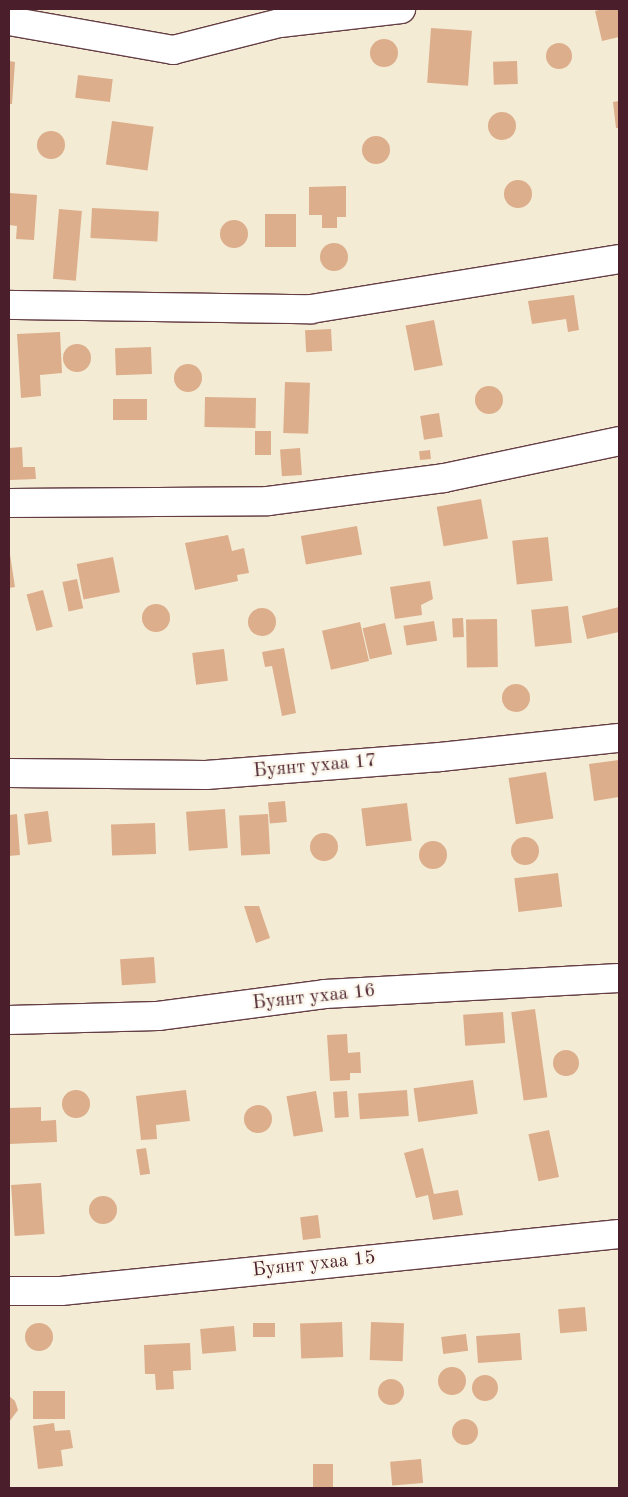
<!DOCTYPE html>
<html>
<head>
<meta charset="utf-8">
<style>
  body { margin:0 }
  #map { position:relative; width:628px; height:1497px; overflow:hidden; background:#f4ebd5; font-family:"Old Standard TT",serif }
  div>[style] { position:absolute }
  .building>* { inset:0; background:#dcae8b; transform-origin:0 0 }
  .round { border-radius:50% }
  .roads { filter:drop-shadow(1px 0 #643e44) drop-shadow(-1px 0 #643e44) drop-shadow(0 1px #643e44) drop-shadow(0 -1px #643e44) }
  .street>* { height:28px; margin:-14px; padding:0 14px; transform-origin:14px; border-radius:14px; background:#fff }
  span { translate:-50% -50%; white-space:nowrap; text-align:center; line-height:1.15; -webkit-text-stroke:4.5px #fbf7ec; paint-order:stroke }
  .street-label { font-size:19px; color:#4a1f2b }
  .frame { position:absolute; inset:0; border:10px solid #4a1f2b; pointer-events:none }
</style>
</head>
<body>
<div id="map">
  <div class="building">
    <i style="clip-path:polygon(603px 9px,619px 9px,619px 37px,602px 41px,595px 11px)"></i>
    <i style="left:431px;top:28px;width:41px;height:55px;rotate:4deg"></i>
    <i class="round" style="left:370px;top:39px;width:28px;height:28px"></i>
    <i class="round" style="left:546px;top:43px;width:26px;height:26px"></i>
    <i style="clip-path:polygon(9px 61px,15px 62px,12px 104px,9px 104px)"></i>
    <i style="left:517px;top:61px;width:23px;height:24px;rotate:88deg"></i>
    <i style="left:78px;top:75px;width:35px;height:23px;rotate:7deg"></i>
    <i style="clip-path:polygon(619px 101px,619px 128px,616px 128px,613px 102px)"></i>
    <i class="round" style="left:488px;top:112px;width:28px;height:28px"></i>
    <i style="left:112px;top:121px;width:42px;height:44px;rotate:8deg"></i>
    <i class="round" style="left:37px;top:131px;width:28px;height:28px"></i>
    <i class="round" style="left:362px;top:136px;width:28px;height:28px"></i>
    <i class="round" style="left:504px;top:180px;width:28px;height:28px"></i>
    <i style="clip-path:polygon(346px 186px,346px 217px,337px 217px,337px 228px,322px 228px,322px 215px,309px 215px,309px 187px)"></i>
    <i style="clip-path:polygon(9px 193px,37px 195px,34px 240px,16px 239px,17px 226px,9px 225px)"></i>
    <i style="left:92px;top:208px;width:67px;height:30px;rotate:3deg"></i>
    <i style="left:59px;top:209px;width:23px;height:70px;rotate:5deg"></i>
    <i style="left:265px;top:214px;width:31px;height:33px"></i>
    <i class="round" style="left:220px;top:220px;width:28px;height:28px"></i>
    <i class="round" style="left:320px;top:243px;width:28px;height:28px"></i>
    <i style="clip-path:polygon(574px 295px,579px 330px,568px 332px,566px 319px,532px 324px,528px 301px)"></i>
    <i style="left:434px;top:320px;width:46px;height:29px;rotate:79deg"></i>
    <i style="left:331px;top:329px;width:22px;height:26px;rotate:87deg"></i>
    <i style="clip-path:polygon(60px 332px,62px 373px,40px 375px,41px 396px,21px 398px,17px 334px)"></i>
    <i class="round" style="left:63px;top:344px;width:28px;height:28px"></i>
    <i style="left:151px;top:347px;width:27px;height:36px;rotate:88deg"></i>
    <i class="round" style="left:174px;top:364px;width:28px;height:28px"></i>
    <i style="left:285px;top:382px;width:25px;height:51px;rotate:2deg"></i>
    <i class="round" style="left:475px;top:386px;width:28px;height:28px"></i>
    <i style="left:205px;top:397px;width:51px;height:30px;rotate:1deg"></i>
    <i style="left:147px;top:399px;width:21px;height:34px;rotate:90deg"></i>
    <i style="left:439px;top:413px;width:24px;height:19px;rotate:81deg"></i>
    <i style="left:255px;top:431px;width:16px;height:24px"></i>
    <i style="clip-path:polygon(22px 447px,23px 467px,35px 467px,36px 479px,10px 480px,9px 448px)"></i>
    <i style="left:300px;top:448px;width:27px;height:20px;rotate:86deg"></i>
    <i style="left:430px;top:450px;width:9px;height:11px;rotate:84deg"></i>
    <i style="left:481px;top:499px;width:40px;height:45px;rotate:80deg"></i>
    <i style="left:357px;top:526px;width:29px;height:57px;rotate:80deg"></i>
    <i style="clip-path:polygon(228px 535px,232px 551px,244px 548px,249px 573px,237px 575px,238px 581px,195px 590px,185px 543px)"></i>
    <i style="left:548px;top:537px;width:44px;height:36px;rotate:84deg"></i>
    <i style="clip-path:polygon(9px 548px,15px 587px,9px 588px)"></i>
    <i style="left:113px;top:557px;width:36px;height:37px;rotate:79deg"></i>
    <i style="left:77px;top:579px;width:30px;height:15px;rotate:78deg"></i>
    <i style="clip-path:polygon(430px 581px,433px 599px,421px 605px,422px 615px,395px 619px,390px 587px)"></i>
    <i style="left:43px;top:590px;width:38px;height:17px;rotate:75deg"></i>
    <i class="round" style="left:142px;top:604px;width:28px;height:28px"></i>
    <i style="left:568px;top:606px;width:37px;height:37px;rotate:84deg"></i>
    <i style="clip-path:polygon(619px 607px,619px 632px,587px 639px,582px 616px)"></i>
    <i class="round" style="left:248px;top:608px;width:28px;height:28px"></i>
    <i style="left:463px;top:618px;width:19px;height:11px;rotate:87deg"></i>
    <i style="left:497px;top:619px;width:48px;height:31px;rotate:89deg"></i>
    <i style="left:434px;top:621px;width:20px;height:31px;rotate:81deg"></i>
    <i style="left:360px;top:622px;width:40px;height:39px;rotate:77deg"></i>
    <i style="left:385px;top:623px;width:32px;height:23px;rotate:77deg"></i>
    <i style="clip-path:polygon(284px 648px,296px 713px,282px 716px,272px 666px,265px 667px,262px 652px)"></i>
    <i style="left:224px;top:649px;width:32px;height:32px;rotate:83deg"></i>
    <i class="round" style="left:502px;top:684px;width:28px;height:28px"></i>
    <i style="clip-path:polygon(619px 760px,619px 797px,594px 801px,589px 764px)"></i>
    <i style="left:546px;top:772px;width:47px;height:38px;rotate:81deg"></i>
    <i style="left:285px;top:801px;width:21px;height:17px;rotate:85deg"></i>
    <i style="left:407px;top:803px;width:38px;height:46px;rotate:83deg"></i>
    <i style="left:225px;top:809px;width:39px;height:39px;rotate:86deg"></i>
    <i style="left:48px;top:811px;width:31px;height:24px;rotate:83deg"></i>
    <i style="clip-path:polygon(17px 814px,20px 855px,9px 856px,9px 815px)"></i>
    <i style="left:268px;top:814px;width:40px;height:29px;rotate:87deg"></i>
    <i style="left:155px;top:823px;width:31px;height:44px;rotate:88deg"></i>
    <i class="round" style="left:310px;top:833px;width:28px;height:28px"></i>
    <i class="round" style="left:511px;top:837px;width:28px;height:28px"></i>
    <i class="round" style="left:419px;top:841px;width:28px;height:28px"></i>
    <i style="left:558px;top:873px;width:34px;height:44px;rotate:83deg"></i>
    <i style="clip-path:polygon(244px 906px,259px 906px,270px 938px,256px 943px)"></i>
    <i style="left:154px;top:957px;width:26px;height:34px;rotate:86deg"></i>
    <i style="left:535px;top:1009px;width:89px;height:24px;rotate:82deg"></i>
    <i style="left:503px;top:1012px;width:31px;height:40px;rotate:86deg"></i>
    <i style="clip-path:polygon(347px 1034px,348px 1053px,360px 1052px,361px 1073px,350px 1073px,350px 1080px,330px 1081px,327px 1035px)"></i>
    <i class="round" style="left:553px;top:1050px;width:26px;height:26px"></i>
    <i style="left:473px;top:1080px;width:34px;height:60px;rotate:82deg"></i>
    <i style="clip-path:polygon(186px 1090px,190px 1121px,156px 1125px,157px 1139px,141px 1140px,136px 1096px)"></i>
    <i style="left:407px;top:1090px;width:26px;height:49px;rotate:86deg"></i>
    <i class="round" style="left:62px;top:1090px;width:28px;height:28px"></i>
    <i style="left:316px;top:1091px;width:41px;height:30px;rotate:80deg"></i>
    <i style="left:347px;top:1091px;width:26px;height:14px;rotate:86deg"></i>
    <i class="round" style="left:244px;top:1105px;width:28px;height:28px"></i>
    <i style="clip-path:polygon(41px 1107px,41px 1121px,56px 1120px,57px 1142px,9px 1144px,9px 1108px)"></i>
    <i style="left:549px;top:1130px;width:48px;height:21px;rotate:78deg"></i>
    <i style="left:146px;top:1148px;width:26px;height:10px;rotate:81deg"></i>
    <i style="clip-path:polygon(423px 1148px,434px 1194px,458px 1190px,463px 1215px,433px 1220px,428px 1195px,416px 1198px,404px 1153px)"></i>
    <i style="left:41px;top:1183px;width:51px;height:30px;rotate:86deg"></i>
    <i class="round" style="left:89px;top:1196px;width:28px;height:28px"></i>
    <i style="left:318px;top:1215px;width:23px;height:18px;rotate:83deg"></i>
    <i style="left:585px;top:1307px;width:24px;height:27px;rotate:85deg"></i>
    <i style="left:342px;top:1322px;width:35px;height:42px;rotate:88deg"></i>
    <i style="left:371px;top:1322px;width:33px;height:38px;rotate:2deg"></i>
    <i style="left:253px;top:1323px;width:22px;height:14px"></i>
    <i class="round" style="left:25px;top:1323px;width:28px;height:28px"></i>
    <i style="left:234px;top:1326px;width:25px;height:34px;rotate:85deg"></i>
    <i style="left:520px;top:1333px;width:27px;height:44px;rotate:86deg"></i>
    <i style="left:466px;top:1334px;width:17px;height:25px;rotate:83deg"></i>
    <i style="clip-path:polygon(190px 1343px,191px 1370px,173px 1371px,174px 1389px,156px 1390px,155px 1374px,145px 1374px,144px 1345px)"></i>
    <i class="round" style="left:438px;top:1367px;width:28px;height:28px"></i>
    <i class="round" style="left:472px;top:1375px;width:26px;height:26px"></i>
    <i class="round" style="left:378px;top:1379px;width:26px;height:26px"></i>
    <i style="left:65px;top:1391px;width:28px;height:32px;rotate:90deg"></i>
    <i style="clip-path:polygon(9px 1396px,15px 1401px,18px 1410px,9px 1422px)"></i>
    <i class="round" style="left:452px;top:1419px;width:26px;height:26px"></i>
    <i style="clip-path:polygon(54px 1423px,55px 1431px,70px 1430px,73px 1448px,61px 1450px,63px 1466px,38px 1469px,33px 1426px)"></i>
    <i style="left:421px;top:1459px;width:24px;height:31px;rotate:85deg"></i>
    <i style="left:313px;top:1464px;width:20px;height:24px"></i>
  </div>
  <div class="roads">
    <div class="street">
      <i style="left:9px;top:21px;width:167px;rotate:10deg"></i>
      <i style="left:173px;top:50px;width:110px;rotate:-14.2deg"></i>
      <i style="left:280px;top:23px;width:122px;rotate:-6.6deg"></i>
      <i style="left:9px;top:305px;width:302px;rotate:0.8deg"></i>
      <i style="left:311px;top:309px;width:312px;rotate:-9.2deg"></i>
      <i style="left:9px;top:503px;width:259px;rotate:-0.4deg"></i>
      <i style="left:268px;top:501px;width:177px;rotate:-7.4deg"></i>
      <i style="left:444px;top:478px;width:179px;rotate:-11.9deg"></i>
      <i style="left:9px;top:773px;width:197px;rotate:0.6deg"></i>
      <i style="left:206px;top:775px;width:235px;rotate:-4.4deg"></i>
      <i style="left:440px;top:757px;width:180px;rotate:-6.1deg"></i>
      <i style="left:9px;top:1020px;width:149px;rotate:-1.5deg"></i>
      <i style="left:158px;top:1016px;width:168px;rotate:-7.5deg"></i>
      <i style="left:325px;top:994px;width:294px;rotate:-3.1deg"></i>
      <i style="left:9px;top:1291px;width:52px"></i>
      <i style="left:61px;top:1291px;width:561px;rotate:-5.83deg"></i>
    </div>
  </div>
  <div class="street-label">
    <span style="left:315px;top:767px;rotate:-5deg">Буянт ухаа 17</span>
    <span style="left:314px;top:998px;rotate:-6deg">Буянт ухаа 16</span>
    <span style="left:314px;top:1265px;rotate:-6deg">Буянт ухаа 15</span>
  </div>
  <div class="frame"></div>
</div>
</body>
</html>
